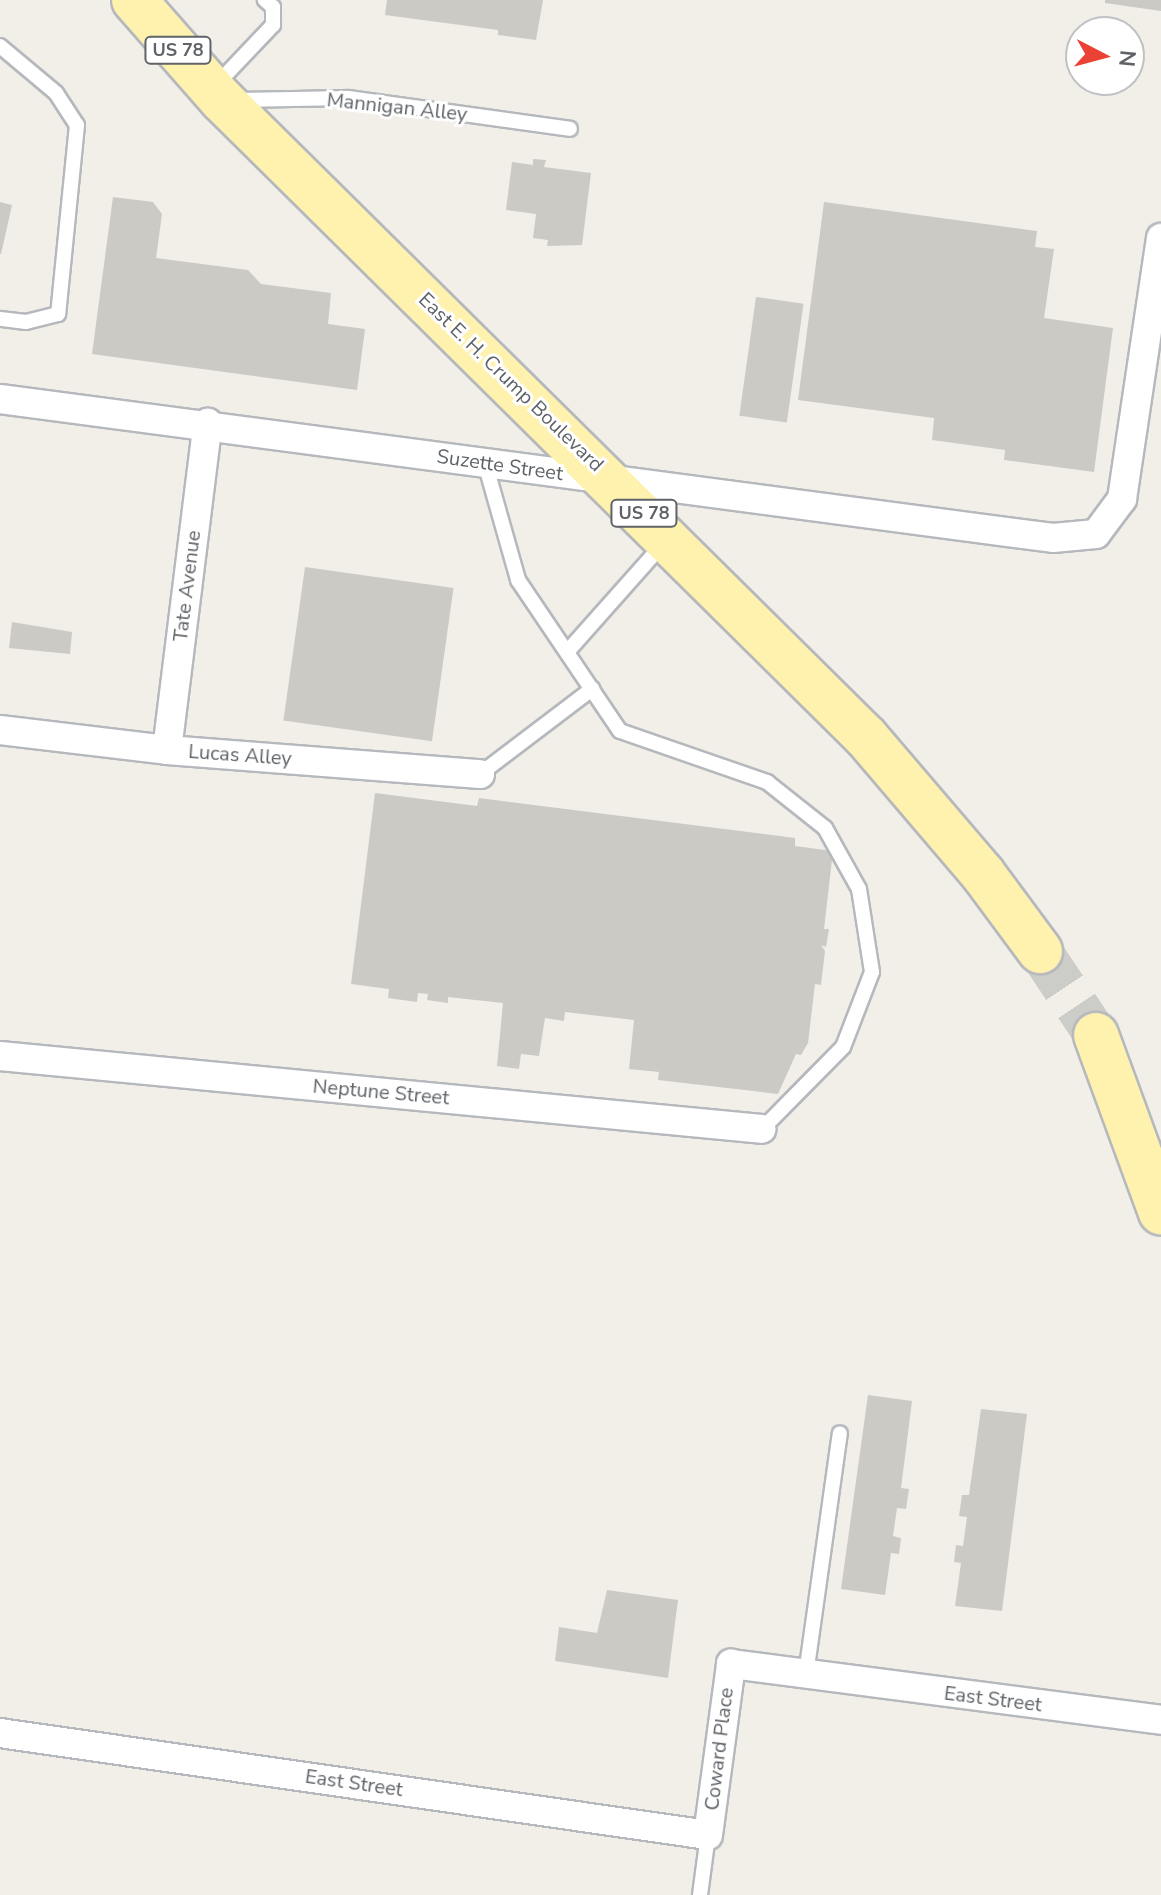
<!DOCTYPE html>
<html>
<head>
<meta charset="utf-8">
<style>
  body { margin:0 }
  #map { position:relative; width:1161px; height:1895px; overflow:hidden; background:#f1efe8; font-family:"Nunito Sans",sans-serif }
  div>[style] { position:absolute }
  .building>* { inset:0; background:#cccac5; transform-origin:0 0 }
  .primary-tunnel>* { height:44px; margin-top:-22px; transform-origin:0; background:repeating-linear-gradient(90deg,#ccccc8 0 44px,transparent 0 66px) }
  .roads { filter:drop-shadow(2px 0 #b5b8bc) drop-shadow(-2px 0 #b5b8bc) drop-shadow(0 2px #b5b8bc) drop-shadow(0 -2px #b5b8bc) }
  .lane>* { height:14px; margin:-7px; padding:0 7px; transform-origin:7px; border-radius:7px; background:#fff }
  .street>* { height:28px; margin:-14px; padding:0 14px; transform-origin:14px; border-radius:14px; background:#fff }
  .primary>* { height:44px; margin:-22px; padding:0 22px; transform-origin:22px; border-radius:22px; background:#fff2af }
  span { translate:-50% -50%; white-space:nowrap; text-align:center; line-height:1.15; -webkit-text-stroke:6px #fff; paint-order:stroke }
  .shield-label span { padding:2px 6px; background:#fff; border:2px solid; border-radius:6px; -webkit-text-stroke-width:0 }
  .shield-label { font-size:18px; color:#5f6368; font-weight:700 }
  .street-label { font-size:20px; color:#5f6368 }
  .north { position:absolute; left:1065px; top:16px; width:80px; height:80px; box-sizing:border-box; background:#fff; border:2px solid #bfc1c3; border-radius:50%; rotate:96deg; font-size:22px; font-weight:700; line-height:32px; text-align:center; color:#5f6368 }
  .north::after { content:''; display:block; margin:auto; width:28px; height:36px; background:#ea4335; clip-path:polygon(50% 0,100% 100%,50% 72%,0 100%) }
</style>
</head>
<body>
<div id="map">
  <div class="building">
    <i style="clip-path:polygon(387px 0,543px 0,536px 40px,498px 35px,498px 30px,385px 15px)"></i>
    <i style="clip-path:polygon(1105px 0,1161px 0,1161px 11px,1105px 3px)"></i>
    <i style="clip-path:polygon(533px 159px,546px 160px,544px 167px,591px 173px,582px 245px,547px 246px,548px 240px,533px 238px,536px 214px,506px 210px,512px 162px,533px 165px)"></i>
    <i style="clip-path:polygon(113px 197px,153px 202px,162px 214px,156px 258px,248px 270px,261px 284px,331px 293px,328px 324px,365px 329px,357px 390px,92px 354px)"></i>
    <i style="clip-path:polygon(0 202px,12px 205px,1px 254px,0 254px)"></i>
    <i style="clip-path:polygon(824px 202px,1037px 231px,1035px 247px,1054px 249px,1044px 318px,1113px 328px,1094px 472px,1004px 460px,1005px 450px,932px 440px,934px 418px,798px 400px)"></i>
    <i style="left:756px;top:297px;width:48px;height:120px;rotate:8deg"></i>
    <i style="left:305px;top:567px;width:150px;height:155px;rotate:8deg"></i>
    <i style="clip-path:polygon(12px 622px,72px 632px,70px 654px,9px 648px)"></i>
    <i style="clip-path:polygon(375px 793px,477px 806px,479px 798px,795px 838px,795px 846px,833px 851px,824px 929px,829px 929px,826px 947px,821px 945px,825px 951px,821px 985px,815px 984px,808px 1043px,801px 1055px,796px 1054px,778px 1094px,658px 1080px,659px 1072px,629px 1069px,634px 1020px,565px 1012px,564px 1021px,545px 1018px,539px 1056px,521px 1054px,519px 1069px,497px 1066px,503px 1003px,448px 997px,448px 1003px,427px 1000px,428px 994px,418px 993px,417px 1002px,388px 998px,389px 989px,351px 984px)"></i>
    <i style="clip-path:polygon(868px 1395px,912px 1401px,901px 1488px,909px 1489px,906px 1509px,897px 1508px,893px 1536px,901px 1538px,899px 1554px,891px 1553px,885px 1595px,841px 1589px)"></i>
    <i style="clip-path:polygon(981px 1409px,1027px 1414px,1002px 1611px,955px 1606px,961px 1563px,954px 1562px,956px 1545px,963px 1546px,967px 1517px,959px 1516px,962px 1495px,969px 1495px)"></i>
    <i style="clip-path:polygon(607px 1590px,678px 1600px,668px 1678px,555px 1661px,559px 1627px,597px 1633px)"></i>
  </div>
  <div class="primary-tunnel">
    <i style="left:1040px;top:951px;width:101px;rotate:56.3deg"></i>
  </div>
  <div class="roads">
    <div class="lane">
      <i style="left:0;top:46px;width:73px;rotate:40deg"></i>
      <i style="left:56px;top:93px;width:38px;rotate:57deg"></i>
      <i style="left:77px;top:125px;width:190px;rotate:95.7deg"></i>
      <i style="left:58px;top:314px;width:33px;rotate:166deg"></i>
      <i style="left:26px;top:322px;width:26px;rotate:-173deg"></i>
      <i style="left:216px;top:85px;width:83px;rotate:-46.5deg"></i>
      <i style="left:273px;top:25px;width:18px;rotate:-90deg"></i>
      <i style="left:273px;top:7px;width:11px;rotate:-139deg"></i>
      <i style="left:237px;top:100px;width:111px;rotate:-1deg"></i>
      <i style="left:348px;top:98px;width:224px;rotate:7.9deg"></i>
      <i style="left:485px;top:463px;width:122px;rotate:74.2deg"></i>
      <i style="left:518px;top:580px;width:182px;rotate:56deg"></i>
      <i style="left:620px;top:731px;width:156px;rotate:19.1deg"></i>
      <i style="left:767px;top:782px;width:74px;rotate:38.4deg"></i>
      <i style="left:825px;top:828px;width:70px;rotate:60.9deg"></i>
      <i style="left:859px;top:889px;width:84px;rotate:81.1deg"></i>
      <i style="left:872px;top:972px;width:80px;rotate:111.1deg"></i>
      <i style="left:843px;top:1047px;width:115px;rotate:134.6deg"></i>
      <i style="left:567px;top:652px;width:144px;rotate:-48.4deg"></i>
      <i style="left:480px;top:774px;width:141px;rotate:-37.2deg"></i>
      <i style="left:806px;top:1674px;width:243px;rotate:-82deg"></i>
      <i style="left:700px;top:1895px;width:61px;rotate:-82.4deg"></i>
    </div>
    <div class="street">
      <i style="left:0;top:399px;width:1062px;rotate:7.52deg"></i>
      <i style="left:1053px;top:538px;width:43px;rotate:-5.3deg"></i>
      <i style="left:1096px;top:534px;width:44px;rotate:-53.4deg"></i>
      <i style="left:1122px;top:499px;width:264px;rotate:-81.5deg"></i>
      <i style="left:0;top:730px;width:168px;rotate:6.8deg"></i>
      <i style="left:167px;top:750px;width:314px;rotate:4.4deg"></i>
      <i style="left:167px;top:750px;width:330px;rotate:-82.9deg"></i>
      <i style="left:0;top:1056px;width:765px;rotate:5.47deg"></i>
      <i style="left:0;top:1733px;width:715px;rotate:8.2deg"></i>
      <i style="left:708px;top:1835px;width:173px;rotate:-82.3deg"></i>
      <i style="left:731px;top:1664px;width:434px;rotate:7.4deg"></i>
    </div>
    <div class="primary">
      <i style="left:134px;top:0;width:133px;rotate:48.7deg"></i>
      <i style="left:222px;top:100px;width:906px;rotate:44.69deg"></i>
      <i style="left:866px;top:737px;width:180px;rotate:49.5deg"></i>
      <i style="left:983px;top:874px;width:96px;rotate:53.5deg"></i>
      <i style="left:1096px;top:1035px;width:189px;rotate:69.9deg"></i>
    </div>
  </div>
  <div class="shield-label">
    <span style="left:178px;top:50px">US 78</span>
    <span style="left:644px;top:513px">US 78</span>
  </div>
  <div class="street-label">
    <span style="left:397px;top:107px;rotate:6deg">Mannigan Alley</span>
    <span style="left:511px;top:382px;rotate:44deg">East E. H. Crump Boulevard</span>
    <span style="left:500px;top:465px;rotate:8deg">Suzette Street</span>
    <span style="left:187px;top:586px;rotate:-83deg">Tate Avenue</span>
    <span style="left:240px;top:755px;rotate:4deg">Lucas Alley</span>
    <span style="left:381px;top:1092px;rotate:5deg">Neptune Street</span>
    <span style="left:993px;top:1699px;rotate:7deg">East Street</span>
    <span style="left:719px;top:1749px;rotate:-83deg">Coward Place</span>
    <span style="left:354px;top:1783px;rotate:8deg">East Street</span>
  </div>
  <div class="north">N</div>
</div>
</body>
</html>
